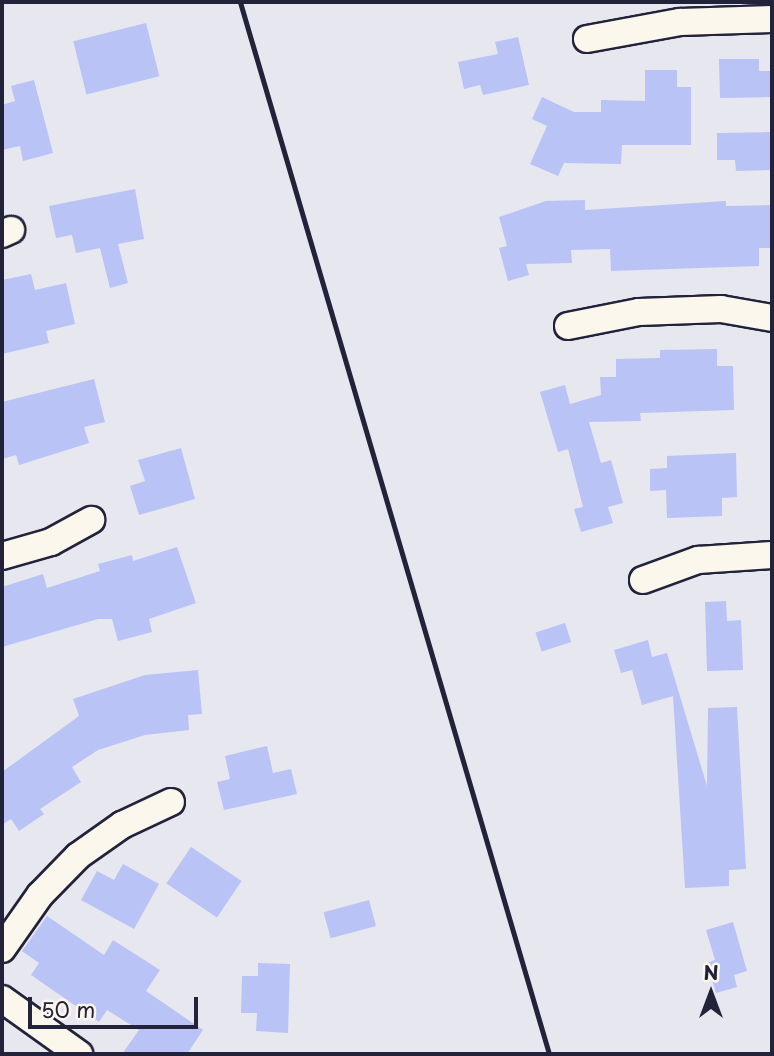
<!DOCTYPE html>
<html>
<head>
<meta charset="utf-8">
<style>
  body { margin:0 }
  #map { position:relative; width:774px; height:1056px; overflow:hidden; background:#e7e7ef; font-family:"Playpen Sans",sans-serif }
  div>[style] { position:absolute }
  .building>* { inset:0; background:#b9c3f5; transform-origin:0 0 }
  .roads { filter:drop-shadow(2px 0 #22223b) drop-shadow(-2px 0 #22223b) drop-shadow(0 2px #22223b) drop-shadow(0 -2px #22223b) }
  .minor>* { height:26px; margin:-13px; padding:0 13px; transform-origin:13px; border-radius:13px; background:#fbf7ec }
  .rail>* { height:5px; margin:-2.5px; padding:0 2.5px; transform-origin:2.5px; border-radius:2.5px; background:#22223b }
  span { translate:-50% -50%; white-space:nowrap; text-align:center; line-height:1.15; -webkit-text-stroke:7px #fbf7ec; paint-order:stroke }
  .frame { position:absolute; inset:0; border:4px solid #22223b; pointer-events:none }
  .north { position:absolute; left:676px; top:958px; width:70px; height:70px; -webkit-text-stroke:5px #fbf7ec; paint-order:stroke; rotate:0deg; font-size:19px; font-weight:700; line-height:28px; text-align:center; color:#22223b }
  .north::after { content:''; display:block; margin:auto; width:24px; height:32px; background:#22223b; clip-path:polygon(50% 0,100% 100%,50% 72%,0 100%) }
  .scale { position:absolute; left:28px; top:997px; width:170px; height:32px; box-sizing:border-box; border:4px solid #22223b; border-top:0; padding-left:9px; font-size:21px; line-height:24px; white-space:nowrap; color:#22223b; -webkit-text-stroke:5px #fbf7ec; paint-order:stroke }
</style>
</head>
<body>
<div id="map">
  <div class="building">
    <i style="left:146px;top:23px;width:55px;height:75px;rotate:76deg"></i>
    <i style="clip-path:polygon(518px 37px,529px 85px,483px 95px,480px 85px,464px 89px,458px 62px,498px 54px,495px 42px)"></i>
    <i style="clip-path:polygon(719px 59px,759px 59px,759px 71px,772px 71px,772px 97px,720px 98px)"></i>
    <i style="clip-path:polygon(645px 70px,677px 70px,677px 87px,691px 87px,691px 145px,622px 145px,621px 164px,564px 163px,558px 176px,530px 164px,547px 126px,532px 119px,542px 97px,574px 112px,601px 112px,601px 100px,645px 101px)"></i>
    <i style="clip-path:polygon(34px 80px,53px 153px,23px 161px,20px 146px,2px 150px,2px 105px,15px 101px,11px 86px)"></i>
    <i style="clip-path:polygon(772px 132px,772px 170px,736px 171px,735px 160px,717px 160px,717px 133px)"></i>
    <i style="clip-path:polygon(135px 189px,144px 239px,118px 244px,128px 283px,110px 288px,100px 248px,76px 253px,72px 235px,56px 238px,49px 206px)"></i>
    <i style="clip-path:polygon(585px 200px,585px 210px,726px 201px,726px 206px,772px 205px,772px 248px,759px 248px,759px 266px,611px 271px,610px 249px,571px 250px,572px 263px,526px 264px,529px 275px,508px 281px,499px 248px,507px 246px,499px 217px,546px 201px)"></i>
    <i style="clip-path:polygon(31px 274px,35px 290px,66px 283px,75px 324px,46px 331px,49px 343px,2px 354px,2px 280px)"></i>
    <i style="clip-path:polygon(717px 349px,717px 366px,733px 366px,734px 410px,640px 413px,641px 421px,589px 422px,601px 463px,611px 460px,623px 503px,608px 507px,613px 523px,581px 532px,574px 509px,583px 507px,568px 449px,558px 452px,540px 392px,565px 385px,570px 404px,601px 395px,600px 377px,616px 377px,616px 359px,660px 358px,660px 350px)"></i>
    <i style="clip-path:polygon(94px 379px,105px 422px,84px 427px,89px 443px,19px 465px,16px 455px,2px 459px,2px 402px)"></i>
    <i style="clip-path:polygon(181px 448px,195px 499px,139px 515px,130px 486px,145px 481px,138px 460px)"></i>
    <i style="clip-path:polygon(736px 453px,737px 497px,722px 498px,722px 516px,667px 518px,666px 490px,650px 491px,650px 469px,667px 468px,667px 456px)"></i>
    <i style="clip-path:polygon(177px 547px,196px 603px,149px 619px,152px 632px,118px 641px,112px 619px,98px 619px,2px 647px,2px 587px,43px 574px,47px 588px,100px 571px,98px 564px,132px 555px,133px 561px)"></i>
    <i style="clip-path:polygon(726px 601px,727px 621px,741px 620px,743px 670px,707px 671px,705px 602px)"></i>
    <i style="left:565px;top:623px;width:20px;height:31px;rotate:72deg"></i>
    <i style="clip-path:polygon(648px 640px,652px 657px,667px 653px,707px 786px,708px 708px,737px 707px,746px 869px,729px 870px,729px 886px,685px 888px,673px 696px,642px 705px,632px 670px,621px 673px,614px 650px)"></i>
    <i style="clip-path:polygon(198px 670px,202px 714px,188px 715px,189px 730px,145px 735px,98px 750px,72px 767px,81px 782px,40px 809px,44px 814px,19px 831px,11px 819px,2px 825px,2px 772px,79px 716px,73px 699px,145px 675px)"></i>
    <i style="clip-path:polygon(267px 746px,273px 773px,291px 769px,297px 794px,224px 810px,217px 782px,230px 779px,225px 756px)"></i>
    <i style="left:191px;top:847px;width:61px;height:44px;rotate:34deg"></i>
    <i style="clip-path:polygon(123px 864px,159px 884px,134px 929px,81px 900px,97px 871px,114px 880px)"></i>
    <i style="left:369px;top:900px;width:27px;height:47px;rotate:75deg"></i>
    <i style="clip-path:polygon(47px 916px,104px 955px,113px 940px,160px 970px,146px 991px,203px 1030px,187px 1054px,122px 1054px,139px 1030px,107px 1010px,99px 1022px,31px 975px,39px 963px,22px 951px)"></i>
    <i style="clip-path:polygon(733px 922px,747px 971px,734px 975px,737px 987px,716px 993px,707px 963px,715px 960px,706px 930px)"></i>
    <i style="clip-path:polygon(258px 963px,290px 964px,288px 1033px,256px 1031px,257px 1013px,241px 1013px,242px 976px,258px 976px)"></i>
  </div>
  <div class="roads">
    <div class="minor">
      <i style="left:587px;top:39px;width:95px;rotate:-10.4deg"></i>
      <i style="left:680px;top:22px;width:92px;rotate:-1.9deg"></i>
      <i style="left:2px;top:234px;width:10px;rotate:-24deg"></i>
      <i style="left:568px;top:326px;width:72px;rotate:-11.2deg"></i>
      <i style="left:639px;top:312px;width:82px;rotate:-2.1deg"></i>
      <i style="left:721px;top:309px;width:52px;rotate:10deg"></i>
      <i style="left:2px;top:556px;width:51px;rotate:-15.9deg"></i>
      <i style="left:51px;top:542px;width:46px;rotate:-28.8deg"></i>
      <i style="left:643px;top:580px;width:59px;rotate:-20deg"></i>
      <i style="left:698px;top:560px;width:74px;rotate:-3.9deg"></i>
      <i style="left:2px;top:949px;width:66px;rotate:-54.9deg"></i>
      <i style="left:40px;top:895px;width:54px;rotate:-45.7deg"></i>
      <i style="left:78px;top:856px;width:54px;rotate:-35.2deg"></i>
      <i style="left:122px;top:825px;width:54px;rotate:-25.1deg"></i>
      <i style="left:2px;top:999px;width:95px;rotate:35.5deg"></i>
    </div>
  </div>
  <div class="rail">
    <i style="left:240px;top:2px;width:1096px;rotate:73.63deg"></i>
  </div>
  <div class="frame"></div>
  <div class="north">N</div>
  <div class="scale">50 m</div>
</div>
</body>
</html>
